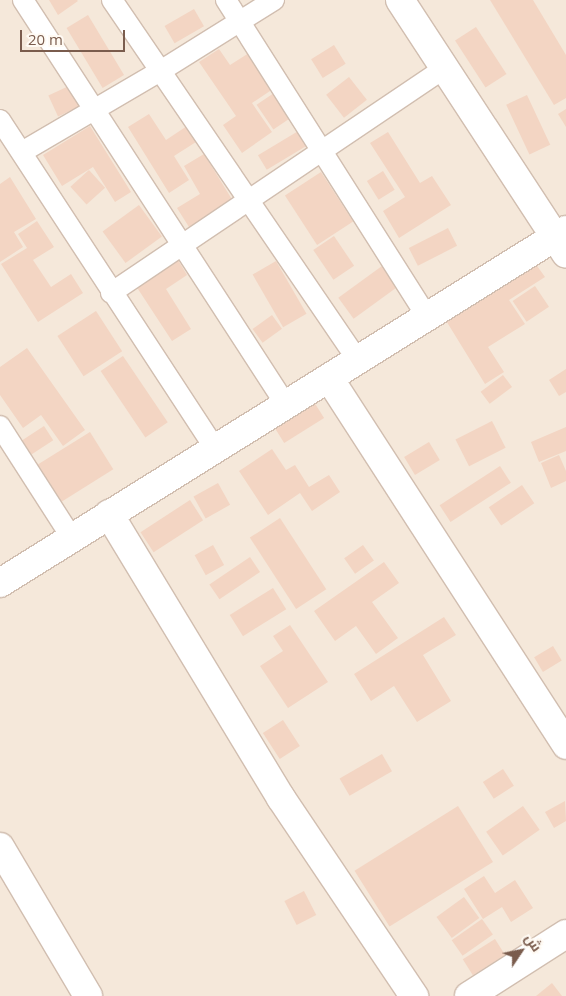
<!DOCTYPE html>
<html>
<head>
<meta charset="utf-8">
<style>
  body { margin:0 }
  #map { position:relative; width:566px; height:996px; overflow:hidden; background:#fdf6ec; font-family:"Open Sans",Cairo,sans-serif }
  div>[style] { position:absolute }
  .residential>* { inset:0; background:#f5e8da; transform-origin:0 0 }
  .building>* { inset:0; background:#f3d5c3; transform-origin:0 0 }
  .roads { filter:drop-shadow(1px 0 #d1beb0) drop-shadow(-1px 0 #d1beb0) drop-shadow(0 1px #d1beb0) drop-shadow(0 -1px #d1beb0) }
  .service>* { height:20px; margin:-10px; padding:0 10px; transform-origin:10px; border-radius:10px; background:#fff }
  .minor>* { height:28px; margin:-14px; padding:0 14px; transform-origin:14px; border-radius:14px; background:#fff }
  span { translate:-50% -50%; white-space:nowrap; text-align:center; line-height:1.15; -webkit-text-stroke:4px #fffaf3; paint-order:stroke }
  .north { position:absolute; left:496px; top:926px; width:50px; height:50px; -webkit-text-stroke:4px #fffaf3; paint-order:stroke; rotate:56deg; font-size:14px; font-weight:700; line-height:20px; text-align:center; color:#7a5c4d }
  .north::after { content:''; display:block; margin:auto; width:18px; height:22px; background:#7a5c4d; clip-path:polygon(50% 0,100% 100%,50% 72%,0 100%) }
  .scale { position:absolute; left:20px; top:30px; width:105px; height:22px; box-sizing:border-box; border:2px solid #7a5c4d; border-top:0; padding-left:6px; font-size:15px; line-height:18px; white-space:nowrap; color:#7a5c4d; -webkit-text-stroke:4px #fffaf3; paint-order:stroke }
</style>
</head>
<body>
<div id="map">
  <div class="residential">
    <i style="left:0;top:0;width:566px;height:996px"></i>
  </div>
  <div class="building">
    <i style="clip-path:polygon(49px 0,77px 0,78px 1px,58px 15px)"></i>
    <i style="clip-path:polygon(490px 0,533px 0,566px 55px,566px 98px,554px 105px)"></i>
    <i style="left:194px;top:9px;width:20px;height:34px;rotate:60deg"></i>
    <i style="left:88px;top:15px;width:70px;height:25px;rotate:59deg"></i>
    <i style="left:476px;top:27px;width:56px;height:25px;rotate:57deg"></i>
    <i style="left:334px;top:45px;width:22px;height:27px;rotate:58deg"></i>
    <i style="clip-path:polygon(219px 49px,230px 65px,249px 53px,273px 89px,252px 103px,272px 132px,242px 153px,223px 125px,236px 116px,199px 62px)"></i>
    <i style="left:349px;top:77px;width:29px;height:29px;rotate:52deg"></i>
    <i style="left:71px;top:85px;width:23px;height:25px;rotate:65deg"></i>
    <i style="left:274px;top:93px;width:30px;height:21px;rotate:56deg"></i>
    <i style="left:527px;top:95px;width:55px;height:23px;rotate:65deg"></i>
    <i style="clip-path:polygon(566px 109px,566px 127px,558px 114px)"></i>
    <i style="clip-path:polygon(149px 114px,166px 140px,187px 126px,196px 142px,174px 156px,189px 180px,169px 193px,128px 127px)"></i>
    <i style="clip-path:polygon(90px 126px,131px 192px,115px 202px,93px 167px,62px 186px,43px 155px)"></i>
    <i style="left:300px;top:130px;width:17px;height:49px;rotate:59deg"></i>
    <i style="clip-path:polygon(388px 132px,420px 183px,432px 176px,451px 205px,399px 238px,383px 211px,405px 197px,370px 143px)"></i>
    <i style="clip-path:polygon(204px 154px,233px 201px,189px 227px,177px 208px,200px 194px,184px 166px)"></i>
    <i style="left:89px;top:170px;width:24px;height:25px;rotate:48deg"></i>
    <i style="left:383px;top:171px;width:22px;height:19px;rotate:58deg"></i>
    <i style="left:321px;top:172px;width:59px;height:43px;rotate:57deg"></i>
    <i style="clip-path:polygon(10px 177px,36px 219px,14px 232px,23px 247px,0 262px,0 184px)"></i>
    <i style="left:139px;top:205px;width:39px;height:45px;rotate:54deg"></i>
    <i style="clip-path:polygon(37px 221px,54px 247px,33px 260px,51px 287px,71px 274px,83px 293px,38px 322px,1px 264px,27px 248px,18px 234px)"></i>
    <i style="left:448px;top:228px;width:20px;height:44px;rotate:63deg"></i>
    <i style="left:334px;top:236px;width:36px;height:25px;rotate:56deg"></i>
    <i style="clip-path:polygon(178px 260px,187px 275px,166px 289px,191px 329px,172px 341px,136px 286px)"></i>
    <i style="left:276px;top:261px;width:61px;height:27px;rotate:60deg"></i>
    <i style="clip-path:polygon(535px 263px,545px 277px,509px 300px,525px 324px,488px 347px,504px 372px,485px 384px,445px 319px)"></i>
    <i style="left:382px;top:266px;width:26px;height:54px;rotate:54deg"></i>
    <i style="left:535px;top:286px;width:25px;height:27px;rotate:56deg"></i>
    <i style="left:96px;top:311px;width:48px;height:46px;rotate:57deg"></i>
    <i style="left:272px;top:315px;width:17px;height:24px;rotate:54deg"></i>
    <i style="clip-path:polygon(27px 348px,85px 430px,63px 446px,41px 415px,23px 428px,0 395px,0 367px)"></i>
    <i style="left:123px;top:356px;width:80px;height:27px;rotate:56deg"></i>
    <i style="clip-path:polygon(566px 369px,566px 392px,559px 396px,549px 380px)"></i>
    <i style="left:503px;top:375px;width:15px;height:28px;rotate:53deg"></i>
    <i style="left:314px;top:402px;width:19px;height:47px;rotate:58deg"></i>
    <i style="left:492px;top:421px;width:30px;height:41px;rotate:63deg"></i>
    <i style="left:44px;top:426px;width:17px;height:26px;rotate:57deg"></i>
    <i style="clip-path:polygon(566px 427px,566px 451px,539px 462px,531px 442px)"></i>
    <i style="left:90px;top:432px;width:44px;height:62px;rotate:58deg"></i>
    <i style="left:429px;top:442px;width:21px;height:29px;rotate:59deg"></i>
    <i style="clip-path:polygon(272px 449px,286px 470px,295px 465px,309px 487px,329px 475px,340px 492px,312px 511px,300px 493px,268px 515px,239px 471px)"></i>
    <i style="clip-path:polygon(559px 455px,566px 471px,566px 481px,551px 488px,541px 463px)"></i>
    <i style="left:500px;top:466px;width:20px;height:72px;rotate:57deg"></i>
    <i style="left:218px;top:483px;width:25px;height:28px;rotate:61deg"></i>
    <i style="left:522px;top:485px;width:22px;height:40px;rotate:56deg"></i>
    <i style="left:190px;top:500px;width:24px;height:59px;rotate:57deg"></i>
    <i style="left:280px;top:518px;width:85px;height:36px;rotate:57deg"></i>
    <i style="left:213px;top:545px;width:23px;height:21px;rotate:61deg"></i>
    <i style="left:363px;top:545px;width:19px;height:23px;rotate:55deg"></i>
    <i style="left:250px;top:557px;width:18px;height:49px;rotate:56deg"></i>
    <i style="clip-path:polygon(384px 562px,399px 583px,372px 602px,398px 638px,376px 654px,356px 626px,335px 641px,314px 611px)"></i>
    <i style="left:273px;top:588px;width:25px;height:51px;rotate:58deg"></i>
    <i style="clip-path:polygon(444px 617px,456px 635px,423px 655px,451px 701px,417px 722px,394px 686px,371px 701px,354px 674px)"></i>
    <i style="clip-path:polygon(290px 625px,328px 682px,288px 708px,260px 666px,283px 651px,273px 636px)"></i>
    <i style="left:553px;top:646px;width:17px;height:22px;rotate:59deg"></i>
    <i style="left:283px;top:720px;width:31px;height:24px;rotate:57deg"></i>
    <i style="left:382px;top:754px;width:20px;height:49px;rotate:60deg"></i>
    <i style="left:503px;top:769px;width:20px;height:24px;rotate:57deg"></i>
    <i style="clip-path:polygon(565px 801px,566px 821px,554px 828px,545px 812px)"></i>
    <i style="left:458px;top:806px;width:66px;height:122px;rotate:58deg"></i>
    <i style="left:523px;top:806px;width:29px;height:45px;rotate:55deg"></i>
    <i style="clip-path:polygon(484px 876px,495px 893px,515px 880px,533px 908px,511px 922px,502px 907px,483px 919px,464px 889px)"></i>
    <i style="left:304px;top:891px;width:27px;height:22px;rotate:63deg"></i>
    <i style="left:464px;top:897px;width:26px;height:34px;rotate:54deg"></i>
    <i style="left:482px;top:919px;width:19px;height:37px;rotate:55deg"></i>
    <i style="left:495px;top:939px;width:19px;height:38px;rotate:58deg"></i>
    <i style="clip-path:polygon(552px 983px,562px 996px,536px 996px)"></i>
  </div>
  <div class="roads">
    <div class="service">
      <i style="left:23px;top:0;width:483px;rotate:57deg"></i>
      <i style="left:112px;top:0;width:436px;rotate:55.7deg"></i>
      <i style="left:226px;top:0;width:375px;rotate:57.6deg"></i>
      <i style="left:0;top:120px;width:393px;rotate:56.8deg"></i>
      <i style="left:22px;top:152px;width:162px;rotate:-30.4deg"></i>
      <i style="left:162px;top:70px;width:132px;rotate:-32deg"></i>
      <i style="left:111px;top:293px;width:402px;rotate:-34deg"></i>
      <i style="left:0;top:426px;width:133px;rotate:57.3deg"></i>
    </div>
    <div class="minor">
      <i style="left:400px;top:0;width:303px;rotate:56.8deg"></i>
      <i style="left:329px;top:378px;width:437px;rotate:57.1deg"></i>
      <i style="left:109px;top:514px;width:332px;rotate:58.8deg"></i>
      <i style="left:281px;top:798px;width:239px;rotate:56.1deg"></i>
      <i style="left:0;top:583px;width:667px;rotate:-31.95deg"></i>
      <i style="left:0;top:847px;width:173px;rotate:59.4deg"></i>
      <i style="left:469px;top:996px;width:115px;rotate:-32.6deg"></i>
    </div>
  </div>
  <div class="north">ش</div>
  <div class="scale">20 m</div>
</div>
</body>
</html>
